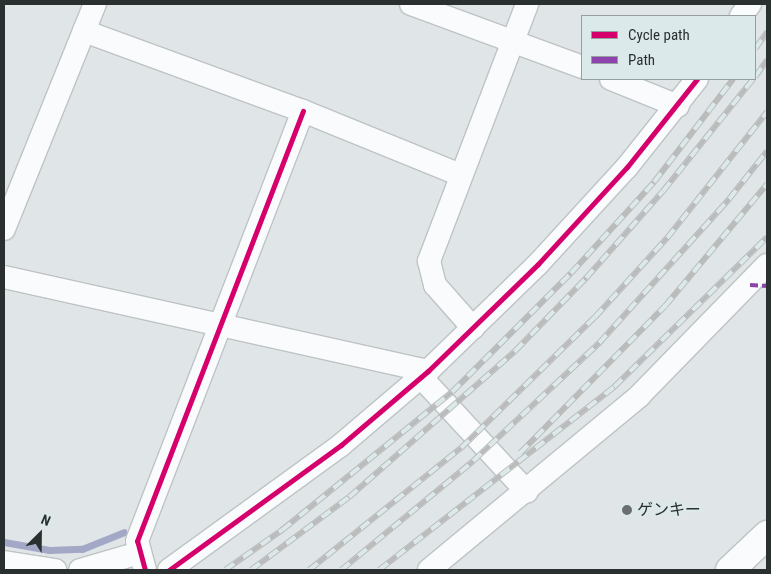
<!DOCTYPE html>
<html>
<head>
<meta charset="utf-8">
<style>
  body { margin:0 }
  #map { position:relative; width:771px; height:574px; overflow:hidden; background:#e0e6e8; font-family:"Roboto Condensed","Noto Sans JP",sans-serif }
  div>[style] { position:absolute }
  .stream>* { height:7px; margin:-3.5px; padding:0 3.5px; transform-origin:3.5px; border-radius:3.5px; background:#a3a8c6 }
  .roads { filter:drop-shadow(1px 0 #bec3c4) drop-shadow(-1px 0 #bec3c4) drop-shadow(0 1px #bec3c4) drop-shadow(0 -1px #bec3c4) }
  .minor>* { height:22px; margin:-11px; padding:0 11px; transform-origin:11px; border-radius:11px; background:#fafbfc }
  .tertiary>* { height:28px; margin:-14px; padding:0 14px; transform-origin:14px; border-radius:14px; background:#fafbfc }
  .rail>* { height:5.5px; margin-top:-2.75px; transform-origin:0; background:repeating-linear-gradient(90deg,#dce9eb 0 11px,#babbbb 0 22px); box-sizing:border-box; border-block:1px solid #babbbb }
  .quiet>* { height:4px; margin-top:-2px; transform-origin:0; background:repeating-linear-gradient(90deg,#8e44ad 0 8px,transparent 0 12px) }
  .cycleway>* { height:5px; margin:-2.5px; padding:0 2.5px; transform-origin:2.5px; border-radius:2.5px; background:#d6006c }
  .dots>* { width:14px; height:14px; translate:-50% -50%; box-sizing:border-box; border:2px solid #dce9eb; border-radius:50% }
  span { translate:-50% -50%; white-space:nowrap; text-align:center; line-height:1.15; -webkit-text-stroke:4.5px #dce9eb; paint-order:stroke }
  .poi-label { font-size:16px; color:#2a2f2f }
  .left { translate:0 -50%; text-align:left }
  .frame { position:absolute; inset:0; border:5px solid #2a2f2f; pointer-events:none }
  .legend { position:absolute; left:581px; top:15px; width:175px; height:65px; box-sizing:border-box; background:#dce9eb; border:1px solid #959fa0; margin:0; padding:6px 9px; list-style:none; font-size:15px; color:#2a2f2f }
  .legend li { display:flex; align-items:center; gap:10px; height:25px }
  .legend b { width:25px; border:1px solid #959fa0 }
  .north { position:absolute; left:15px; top:509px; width:50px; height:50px; -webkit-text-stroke:4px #dce9eb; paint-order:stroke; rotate:23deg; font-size:14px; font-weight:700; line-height:20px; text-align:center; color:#2a2f2f }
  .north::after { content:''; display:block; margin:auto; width:18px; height:22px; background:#2a2f2f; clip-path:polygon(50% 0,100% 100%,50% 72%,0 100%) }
</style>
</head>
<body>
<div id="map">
  <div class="stream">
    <i style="left:4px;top:542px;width:46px;rotate:10.1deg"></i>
    <i style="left:49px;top:550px;width:33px;rotate:-2deg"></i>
    <i style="left:82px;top:549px;width:45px;rotate:-22deg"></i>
  </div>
  <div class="roads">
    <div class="minor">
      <i style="left:411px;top:4px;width:182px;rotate:20.2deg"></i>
      <i style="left:741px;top:16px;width:15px;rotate:-53deg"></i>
      <i style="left:84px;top:31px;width:233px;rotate:20.1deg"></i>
      <i style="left:303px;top:111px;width:170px;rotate:22.1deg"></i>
      <i style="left:611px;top:79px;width:72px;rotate:21.9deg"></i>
      <i style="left:4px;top:229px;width:243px;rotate:-68deg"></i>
      <i style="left:4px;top:277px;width:434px;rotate:12.5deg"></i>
      <i style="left:473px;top:328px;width:57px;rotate:-131.5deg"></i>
      <i style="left:435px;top:285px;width:25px;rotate:-104deg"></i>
      <i style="left:429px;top:261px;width:275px;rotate:-69.1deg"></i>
      <i style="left:421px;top:377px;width:156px;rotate:47.3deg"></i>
      <i style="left:4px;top:562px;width:52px;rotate:8.9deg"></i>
      <i style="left:80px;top:570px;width:61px;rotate:-16.1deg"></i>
      <i style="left:145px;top:570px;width:30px;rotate:-105deg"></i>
      <i style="left:137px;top:541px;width:461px;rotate:-68.9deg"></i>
      <i style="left:169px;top:570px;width:213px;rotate:-36deg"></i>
      <i style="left:341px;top:445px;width:114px;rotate:-40.4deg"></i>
      <i style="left:428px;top:371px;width:153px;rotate:-44.2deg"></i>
      <i style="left:538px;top:264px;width:132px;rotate:-47.5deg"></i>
      <i style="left:627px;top:167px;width:112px;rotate:-51.5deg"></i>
      <i style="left:429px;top:570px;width:273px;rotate:-39.6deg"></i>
      <i style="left:639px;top:396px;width:183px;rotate:-45.7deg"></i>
    </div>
    <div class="tertiary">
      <i style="left:730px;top:570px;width:51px;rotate:-43.4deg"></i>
    </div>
  </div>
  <div class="rail">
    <i style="left:755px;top:49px;width:21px;rotate:-55deg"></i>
    <i style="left:755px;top:77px;width:21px;rotate:-55deg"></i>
    <i style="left:520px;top:453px;width:206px;rotate:-45.4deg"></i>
    <i style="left:665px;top:306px;width:159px;rotate:-50.1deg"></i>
    <i style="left:225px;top:570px;width:70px;rotate:-35.1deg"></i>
    <i style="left:282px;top:530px;width:219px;rotate:-39.1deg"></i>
    <i style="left:452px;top:392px;width:168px;rotate:-45deg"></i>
    <i style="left:571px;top:273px;width:123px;rotate:-47.6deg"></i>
    <i style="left:654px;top:182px;width:130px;rotate:-52.5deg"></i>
    <i style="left:251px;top:570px;width:122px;rotate:-36.7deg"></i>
    <i style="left:349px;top:497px;width:221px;rotate:-41.3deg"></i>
    <i style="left:515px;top:351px;width:102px;rotate:-45.8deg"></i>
    <i style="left:586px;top:278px;width:116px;rotate:-48.5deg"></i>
    <i style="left:663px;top:191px;width:144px;rotate:-51.2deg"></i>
    <i style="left:309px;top:570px;width:195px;rotate:-38.8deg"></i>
    <i style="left:461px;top:448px;width:187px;rotate:-44.4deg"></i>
    <i style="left:595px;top:317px;width:107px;rotate:-47.7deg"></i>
    <i style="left:667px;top:238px;width:161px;rotate:-51.6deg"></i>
    <i style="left:341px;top:570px;width:171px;rotate:-39.5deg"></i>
    <i style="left:473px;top:461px;width:173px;rotate:-43.1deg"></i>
    <i style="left:599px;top:343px;width:194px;rotate:-47.9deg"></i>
    <i style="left:729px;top:199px;width:61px;rotate:-51.6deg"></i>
    <i style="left:379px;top:570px;width:298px;rotate:-37.9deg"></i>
    <i style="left:614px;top:387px;width:214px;rotate:-44.4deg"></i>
  </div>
  <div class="quiet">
    <i style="left:750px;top:285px;width:17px;rotate:3deg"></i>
  </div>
  <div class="cycleway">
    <i style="left:145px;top:570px;width:30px;rotate:-105deg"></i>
    <i style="left:137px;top:541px;width:461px;rotate:-68.9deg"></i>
    <i style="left:169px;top:570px;width:213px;rotate:-36deg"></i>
    <i style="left:341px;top:445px;width:114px;rotate:-40.4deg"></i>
    <i style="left:428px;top:371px;width:153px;rotate:-44.2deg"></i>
    <i style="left:538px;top:264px;width:132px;rotate:-47.5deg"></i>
    <i style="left:627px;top:167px;width:112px;rotate:-51.5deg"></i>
  </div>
  <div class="dots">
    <i style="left:627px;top:510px;background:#6a6f70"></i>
  </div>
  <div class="poi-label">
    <span class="left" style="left:637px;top:510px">ゲンキー</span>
  </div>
  <div class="frame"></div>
  <ul class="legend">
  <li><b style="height:6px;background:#d6006c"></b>Cycle path</li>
  <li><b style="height:6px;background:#8e44ad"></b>Path</li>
  </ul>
  <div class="north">N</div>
</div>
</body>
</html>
